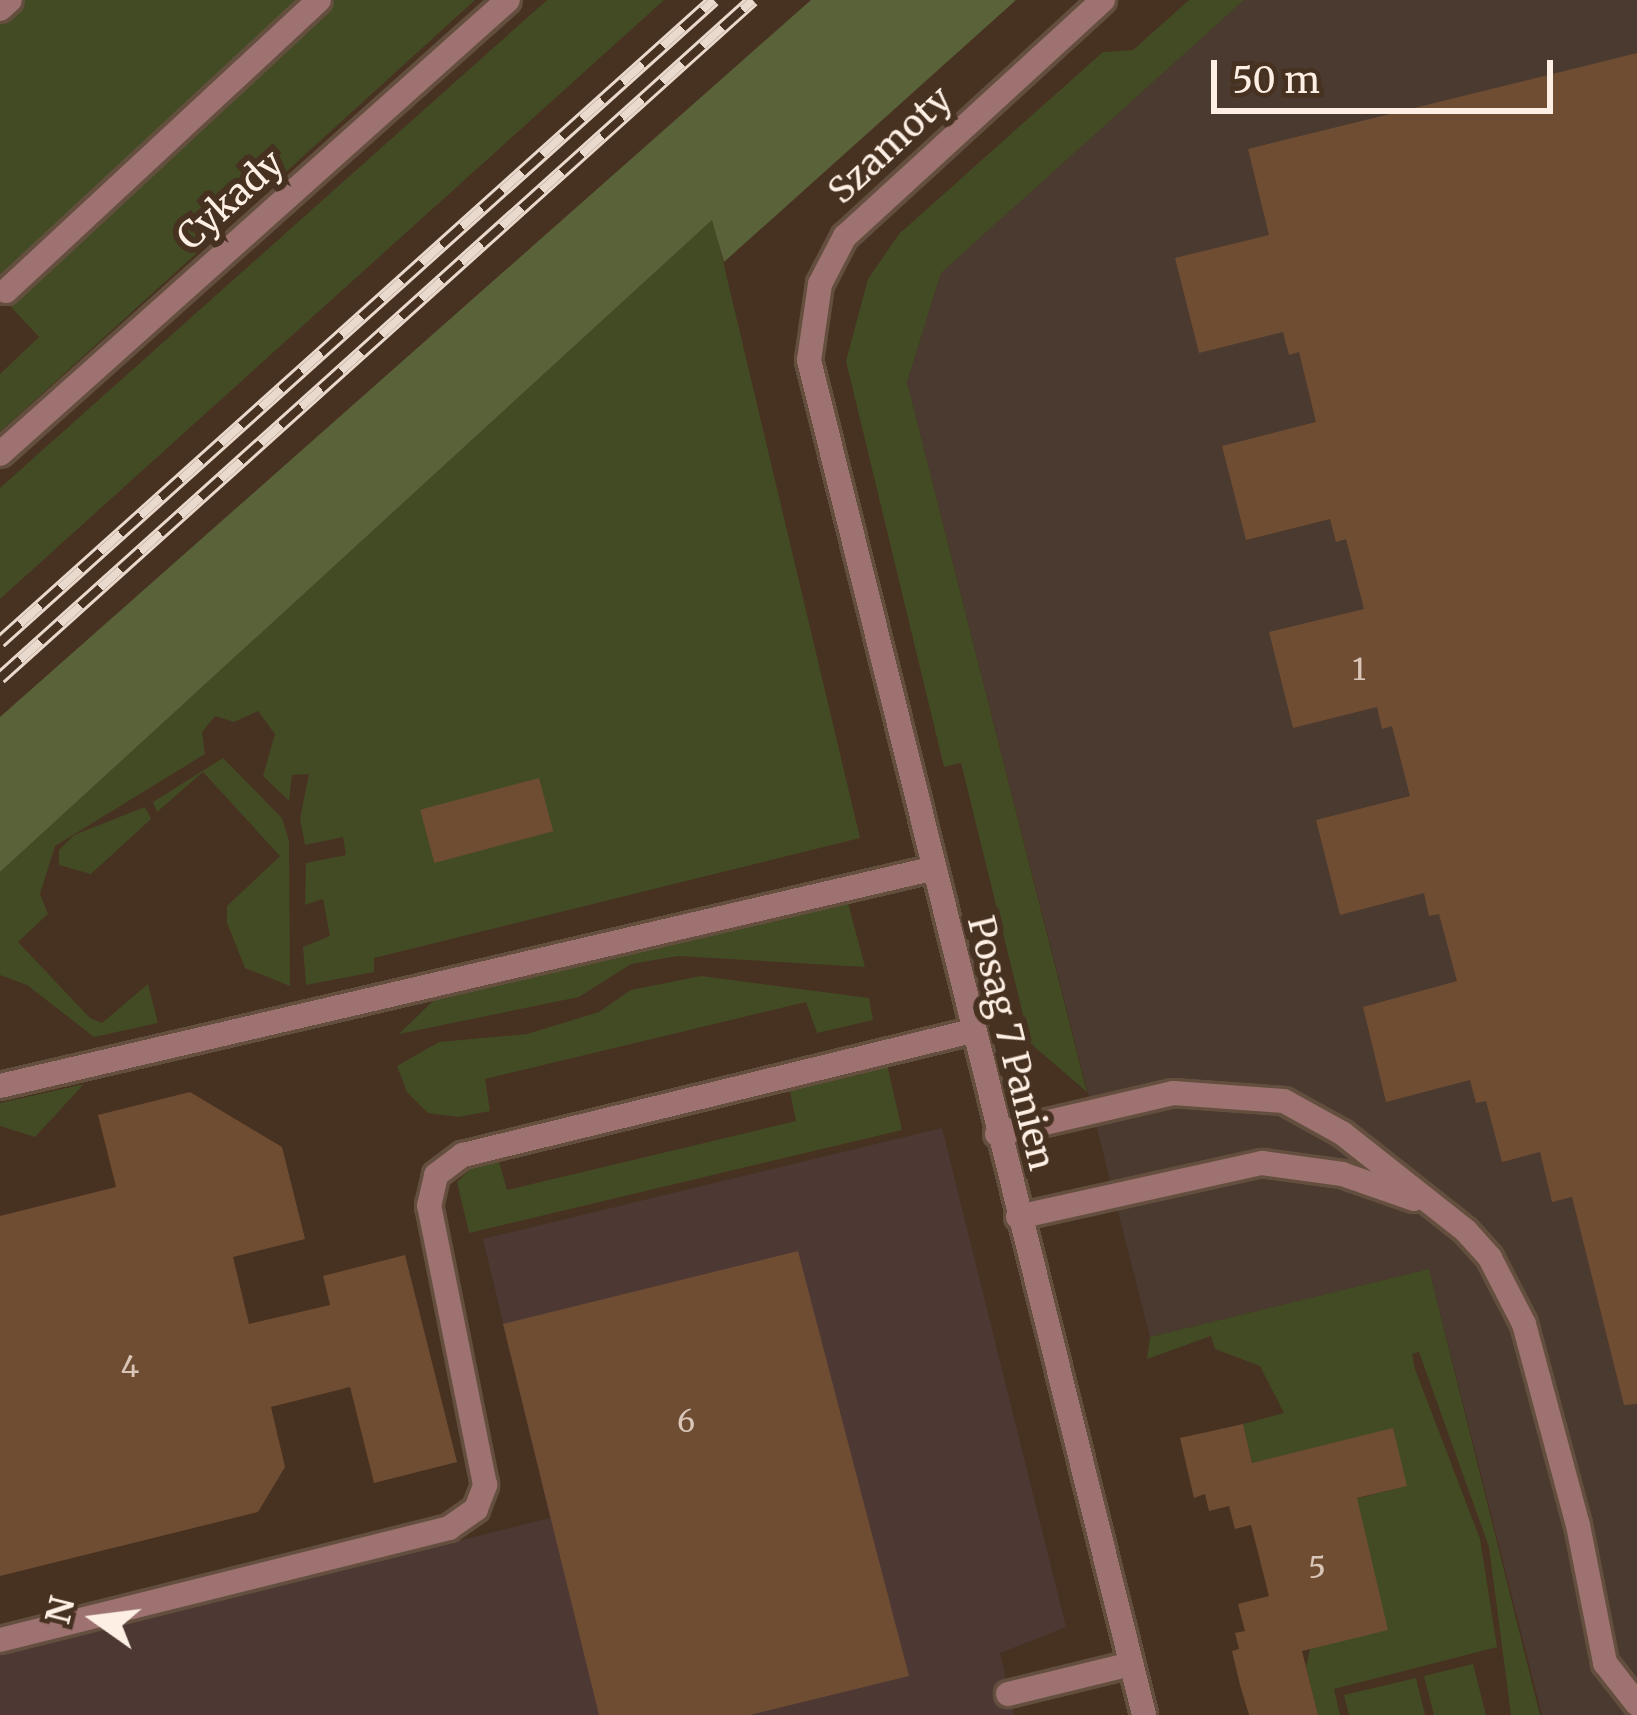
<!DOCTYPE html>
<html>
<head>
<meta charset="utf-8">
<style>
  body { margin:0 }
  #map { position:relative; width:1637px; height:1715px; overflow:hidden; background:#473120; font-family:Merriweather,serif }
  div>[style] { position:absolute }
  .commercial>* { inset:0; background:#4b3a30 }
  .industrial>* { inset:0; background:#4d3834 }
  .green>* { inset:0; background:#434b25 }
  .forest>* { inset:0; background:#5a623a }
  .building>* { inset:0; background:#6f4d33; transform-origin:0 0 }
  .roads { filter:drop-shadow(3px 0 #644f3f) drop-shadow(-3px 0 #644f3f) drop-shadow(0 3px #644f3f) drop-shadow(0 -3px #644f3f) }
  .service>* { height:24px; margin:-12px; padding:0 12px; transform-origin:12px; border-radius:12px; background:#9d7270 }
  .tertiary>* { height:24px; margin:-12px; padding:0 12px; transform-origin:12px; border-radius:12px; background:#9d7270 }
  .rail>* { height:14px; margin-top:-7px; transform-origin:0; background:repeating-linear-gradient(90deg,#473120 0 27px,#eadace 0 54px); box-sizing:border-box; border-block:3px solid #eadace }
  span { translate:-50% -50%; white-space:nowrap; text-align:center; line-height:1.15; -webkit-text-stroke:12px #473120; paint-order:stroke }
  .number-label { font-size:30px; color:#dac6b8 }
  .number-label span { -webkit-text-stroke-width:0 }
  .street-label { font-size:36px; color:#feefe4 }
  .north { position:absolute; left:36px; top:1559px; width:120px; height:120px; -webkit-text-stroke:9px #473120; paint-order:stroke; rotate:284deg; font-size:33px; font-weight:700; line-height:48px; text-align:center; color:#feefe4 }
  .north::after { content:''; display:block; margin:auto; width:42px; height:54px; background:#feefe4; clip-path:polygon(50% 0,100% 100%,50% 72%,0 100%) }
  .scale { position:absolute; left:1211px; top:60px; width:342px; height:54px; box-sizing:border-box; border:6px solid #feefe4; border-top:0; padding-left:15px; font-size:36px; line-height:42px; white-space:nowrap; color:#feefe4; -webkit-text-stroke:9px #473120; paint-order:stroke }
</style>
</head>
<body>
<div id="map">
  <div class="commercial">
    <i style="clip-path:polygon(1244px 0,1637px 0,1637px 1715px,1542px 1715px,1429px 1269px,1150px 1337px,907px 382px,941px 273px)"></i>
  </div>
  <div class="industrial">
    <i style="clip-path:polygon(942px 1128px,1066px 1627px,1000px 1653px,1014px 1715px,0 1715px,0 1655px,550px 1518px,483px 1239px)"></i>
  </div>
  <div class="green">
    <i style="clip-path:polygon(0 0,475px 0,0 432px,0 374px,39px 337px,0 295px)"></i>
    <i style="clip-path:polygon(547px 0,664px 0,0 599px,0 488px)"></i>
    <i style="clip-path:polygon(1189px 0,1244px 0,941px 273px,907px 382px,1087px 1092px,1030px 1043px,961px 763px,944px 767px,846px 361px,868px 279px,899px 234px,1103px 52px,1133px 50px)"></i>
    <i style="clip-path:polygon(713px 219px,860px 838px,374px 958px,374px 972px,306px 985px,303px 947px,330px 936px,323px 899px,305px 905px,306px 863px,346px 855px,343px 837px,305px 845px,300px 819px,309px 774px,292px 775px,289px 801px,263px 776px,275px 734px,258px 711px,234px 722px,215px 716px,202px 732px,205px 754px,55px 846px,40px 894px,48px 914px,18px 942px,90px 1018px,102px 1023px,148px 984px,158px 1023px,94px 1037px,27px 985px,0 975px,0 872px)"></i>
    <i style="clip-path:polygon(223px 758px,282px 818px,289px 841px,290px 986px,245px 968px,227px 923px,227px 906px,280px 856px,203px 772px,157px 812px,153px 802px)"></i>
    <i style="clip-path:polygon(145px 807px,151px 819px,91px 874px,59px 865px,59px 850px,74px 835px)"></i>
    <i style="clip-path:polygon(847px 899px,865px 967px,678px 956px,631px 964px,579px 997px,399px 1034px,435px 999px)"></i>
    <i style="clip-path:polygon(701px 976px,869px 998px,873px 1020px,817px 1033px,806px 1002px,485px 1079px,490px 1111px,458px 1117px,428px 1113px,407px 1092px,397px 1066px,439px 1042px,527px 1034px,599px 1012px,631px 990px)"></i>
    <i style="clip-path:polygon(887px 1064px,902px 1130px,469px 1233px,457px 1182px,476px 1163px,498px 1158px,507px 1190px,796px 1121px,789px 1087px)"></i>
    <i style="clip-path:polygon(84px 1084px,35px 1137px,0 1126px,0 1103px)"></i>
    <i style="clip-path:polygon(1429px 1269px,1540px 1715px,1511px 1715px,1489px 1547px,1419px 1352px,1412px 1354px,1415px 1369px,1480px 1539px,1497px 1647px,1334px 1689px,1340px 1715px,1318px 1715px,1306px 1667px,1343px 1502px,1406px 1486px,1392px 1429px,1252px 1463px,1243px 1424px,1284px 1413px,1260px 1366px,1215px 1349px,1211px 1336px,1147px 1359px,1150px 1337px)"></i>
    <i style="clip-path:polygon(1473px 1664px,1486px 1715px,1434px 1715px,1424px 1676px)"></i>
    <i style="clip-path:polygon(1416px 1678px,1425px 1715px,1349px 1715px,1344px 1695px)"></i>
  </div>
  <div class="forest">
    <i style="clip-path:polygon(811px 0,1016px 0,724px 262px,712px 220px,0 872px,0 717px)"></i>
  </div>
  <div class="building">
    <i style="clip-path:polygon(1637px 53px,1637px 1404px,1624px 1405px,1572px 1197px,1552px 1202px,1540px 1152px,1502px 1162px,1486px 1101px,1476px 1103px,1470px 1080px,1386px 1102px,1363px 1007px,1457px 981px,1439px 914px,1429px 916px,1424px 893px,1340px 915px,1316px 820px,1410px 796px,1392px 726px,1382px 729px,1377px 707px,1293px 728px,1269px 632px,1364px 609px,1346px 539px,1336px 542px,1330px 519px,1246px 540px,1222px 446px,1316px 422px,1299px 352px,1289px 355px,1283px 332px,1199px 353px,1175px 258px,1269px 235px,1248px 149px)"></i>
    <i style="left:539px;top:778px;width:55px;height:123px;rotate:75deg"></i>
    <i style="clip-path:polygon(190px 1092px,282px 1147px,305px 1239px,233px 1257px,249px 1324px,330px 1305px,323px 1276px,405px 1255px,457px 1462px,374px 1483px,350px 1387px,271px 1407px,285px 1467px,258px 1512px,0 1576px,0 1216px,116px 1187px,98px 1115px)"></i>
    <i style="clip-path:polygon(798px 1251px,909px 1676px,750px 1715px,599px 1715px,503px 1324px)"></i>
    <i style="clip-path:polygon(1243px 1424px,1252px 1463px,1393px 1428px,1407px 1486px,1357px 1498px,1388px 1630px,1302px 1651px,1318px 1715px,1249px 1715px,1240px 1685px,1232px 1651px,1239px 1649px,1235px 1633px,1245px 1631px,1238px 1604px,1269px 1596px,1251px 1525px,1235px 1529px,1229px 1506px,1209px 1511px,1205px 1494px,1194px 1498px,1180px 1438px)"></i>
  </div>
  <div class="roads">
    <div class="service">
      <i style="left:0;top:9px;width:13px;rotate:-42deg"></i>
      <i style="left:6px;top:291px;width:427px;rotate:-42.9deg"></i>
      <i style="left:0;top:454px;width:681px;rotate:-41.79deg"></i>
      <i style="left:0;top:1086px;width:956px;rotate:-13.12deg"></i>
      <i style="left:997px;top:1134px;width:181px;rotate:-13.1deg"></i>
      <i style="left:1173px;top:1093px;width:111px;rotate:4.1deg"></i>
      <i style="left:1284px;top:1101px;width:66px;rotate:28.9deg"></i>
      <i style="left:1342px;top:1133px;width:158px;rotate:38.3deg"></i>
      <i style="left:1466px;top:1231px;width:36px;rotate:48deg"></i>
      <i style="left:1490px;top:1258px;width:74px;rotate:62.7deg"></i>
      <i style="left:1524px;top:1324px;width:208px;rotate:75deg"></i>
      <i style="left:1578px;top:1525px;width:141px;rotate:78.9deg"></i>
      <i style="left:1605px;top:1663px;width:52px;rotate:52deg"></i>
      <i style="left:1018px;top:1217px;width:250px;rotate:-12.5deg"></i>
      <i style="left:1262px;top:1163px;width:81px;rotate:7.8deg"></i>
      <i style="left:1342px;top:1174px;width:76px;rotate:19.1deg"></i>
      <i style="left:0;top:1640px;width:463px;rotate:-14deg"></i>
      <i style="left:449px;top:1528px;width:33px;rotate:-35deg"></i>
      <i style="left:476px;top:1509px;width:26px;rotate:-69deg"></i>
      <i style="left:485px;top:1485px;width:285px;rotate:-101.3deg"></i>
      <i style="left:429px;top:1206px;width:32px;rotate:-77deg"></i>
      <i style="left:436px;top:1175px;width:34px;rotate:-37deg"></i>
      <i style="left:463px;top:1155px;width:524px;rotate:-13.69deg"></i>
      <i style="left:1008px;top:1694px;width:127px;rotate:-13.7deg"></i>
    </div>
    <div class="tertiary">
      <i style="left:1103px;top:0;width:350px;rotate:137.5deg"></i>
      <i style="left:845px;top:236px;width:54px;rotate:117.5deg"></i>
      <i style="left:820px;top:284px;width:77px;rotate:98.2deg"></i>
      <i style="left:809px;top:360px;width:1396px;rotate:76.11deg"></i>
    </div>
  </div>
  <div class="rail">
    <i style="left:0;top:642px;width:960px;rotate:-41.96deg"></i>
    <i style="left:0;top:678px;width:1013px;rotate:-42deg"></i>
  </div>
  <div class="number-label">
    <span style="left:1359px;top:669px">1</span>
    <span style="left:130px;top:1366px">4</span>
    <span style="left:686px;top:1421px">6</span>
    <span style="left:1317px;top:1567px">5</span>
  </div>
  <div class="street-label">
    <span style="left:890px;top:145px;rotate:-43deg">Szamoty</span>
    <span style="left:230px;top:200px;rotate:-42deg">Cykady</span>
    <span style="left:1011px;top:1043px;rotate:76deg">Posag 7 Panien</span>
  </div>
  <div class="north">N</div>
  <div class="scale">50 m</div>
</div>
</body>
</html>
